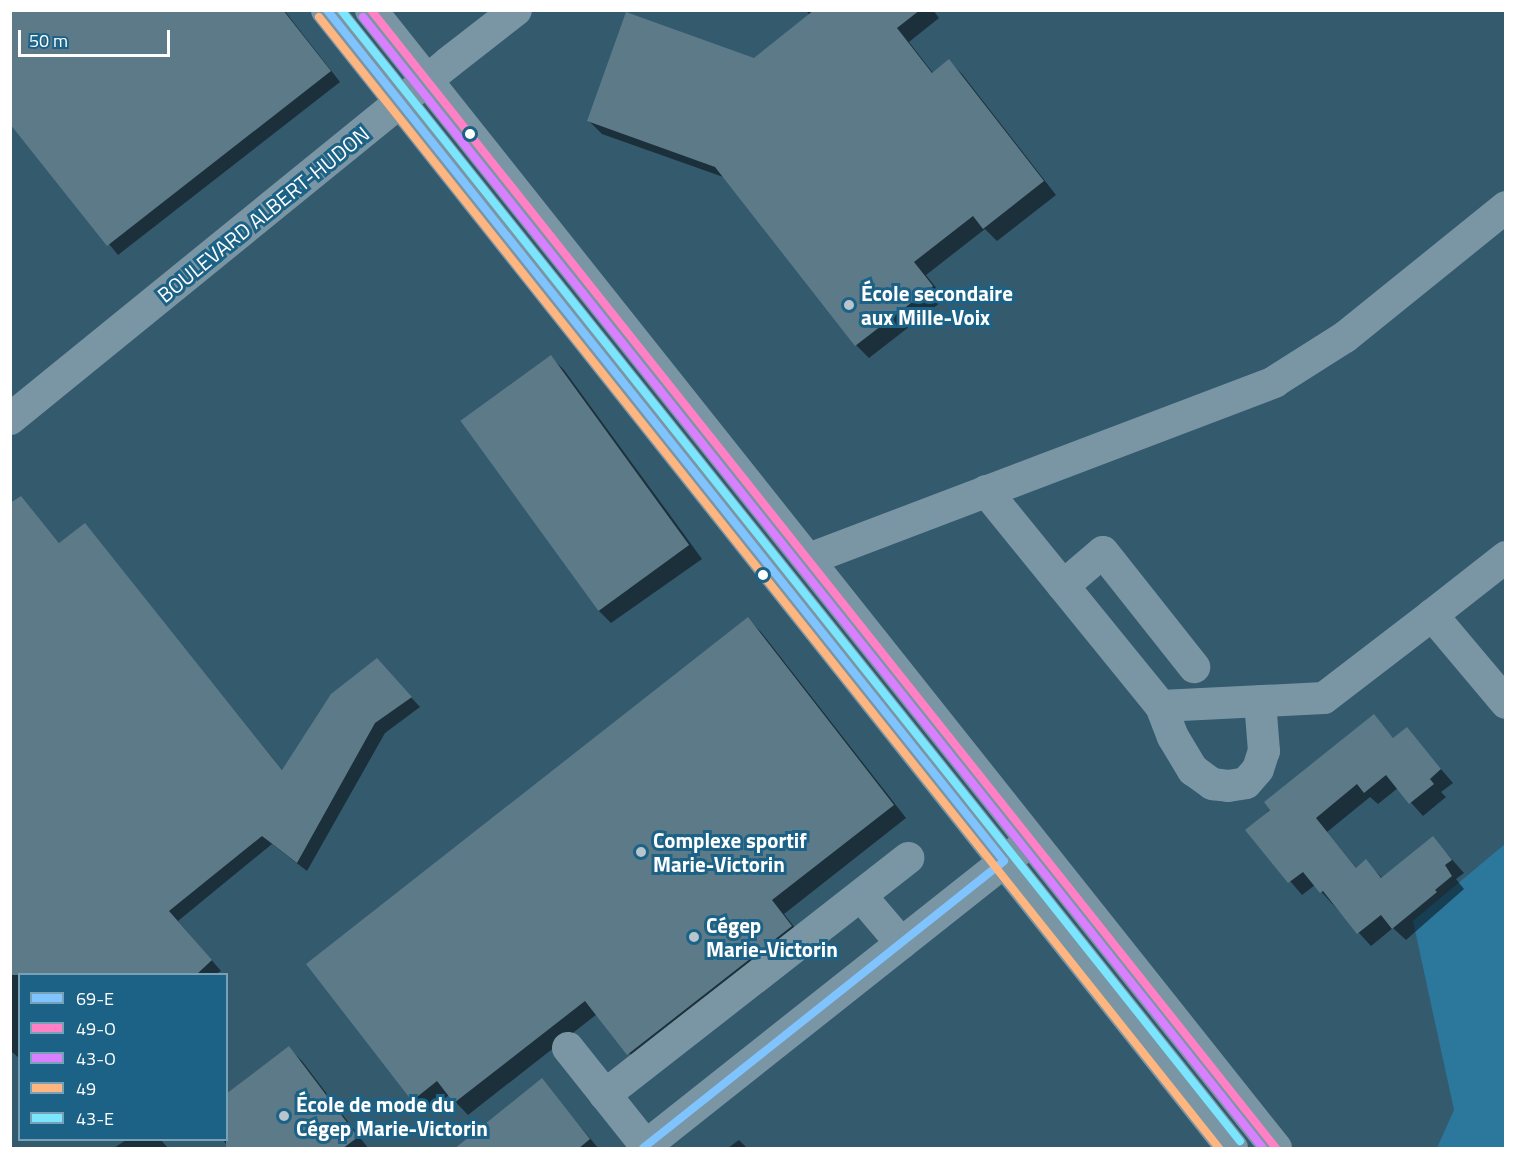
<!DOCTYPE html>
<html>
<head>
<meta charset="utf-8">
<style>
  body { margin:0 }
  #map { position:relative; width:1516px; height:1159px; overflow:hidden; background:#345a6e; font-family:"Titillium Web",sans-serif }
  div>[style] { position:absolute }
  .green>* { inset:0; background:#2c779c }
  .shadow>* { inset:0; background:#0007 }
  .building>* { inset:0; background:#5d7a88; transform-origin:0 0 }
  .minor>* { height:32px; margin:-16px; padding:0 16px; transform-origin:16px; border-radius:16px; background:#7a96a4 }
  .bus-1>* { height:8px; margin:-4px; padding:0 4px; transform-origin:4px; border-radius:4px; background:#80c4ff }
  .bus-2>* { height:8px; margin:-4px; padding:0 4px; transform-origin:4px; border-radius:4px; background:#ff80c5 }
  .bus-3>* { height:8px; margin:-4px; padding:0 4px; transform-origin:4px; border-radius:4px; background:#d880ff }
  .bus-4>* { height:8px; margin:-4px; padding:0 4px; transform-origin:4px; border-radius:4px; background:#ffb580 }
  .bus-5>* { height:8px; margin:-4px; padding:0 4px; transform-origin:4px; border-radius:4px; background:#7ae5fd }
  .dots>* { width:16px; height:16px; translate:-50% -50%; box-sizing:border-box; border:3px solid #1b6286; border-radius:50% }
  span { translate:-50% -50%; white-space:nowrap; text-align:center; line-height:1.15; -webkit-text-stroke:6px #1b6286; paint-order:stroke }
  .street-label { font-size:21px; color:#fff }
  .poi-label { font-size:21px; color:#fff; font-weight:700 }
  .left { translate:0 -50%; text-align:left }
  .frame { position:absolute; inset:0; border:12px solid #fff; pointer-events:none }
  .legend { position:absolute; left:18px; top:973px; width:210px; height:168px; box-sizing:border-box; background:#1b6286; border:2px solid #76a1b6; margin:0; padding:8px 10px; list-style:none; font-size:18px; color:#fff }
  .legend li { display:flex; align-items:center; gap:12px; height:30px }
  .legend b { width:30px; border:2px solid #76a1b6 }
  .scale { position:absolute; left:18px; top:30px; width:152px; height:27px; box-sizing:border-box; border:3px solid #fff; border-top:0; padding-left:8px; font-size:18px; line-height:21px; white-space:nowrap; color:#fff; -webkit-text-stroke:4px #1b6286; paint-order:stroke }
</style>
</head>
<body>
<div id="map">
  <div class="green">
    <i style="clip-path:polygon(1505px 844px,1505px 1148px,1437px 1148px,1454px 1110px,1413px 921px)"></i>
  </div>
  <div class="shadow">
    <i style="clip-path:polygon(37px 10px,284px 10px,340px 82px,118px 255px,10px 122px)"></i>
    <i style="clip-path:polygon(806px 10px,933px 10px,939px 18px,909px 42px,933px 73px,949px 61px,962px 74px,1056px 195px,997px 241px,985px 229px,926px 275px,945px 299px,869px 358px,856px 345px,726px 178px,602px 134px,589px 121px,755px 59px,810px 16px)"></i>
    <i style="clip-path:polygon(551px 357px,564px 370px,702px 559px,611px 623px,598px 610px)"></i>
    <i style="clip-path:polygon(10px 505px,30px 508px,60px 544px,85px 525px,283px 771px,386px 670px,420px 707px,385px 733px,307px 871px,272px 844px,178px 921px,221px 971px,216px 974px,20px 974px,20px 1059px,10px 1050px)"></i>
    <i style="clip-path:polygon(748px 619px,761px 632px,906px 818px,784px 914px,804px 939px,641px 1067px,597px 1014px,468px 1115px,449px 1095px,426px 1113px,413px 1100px)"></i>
    <i style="clip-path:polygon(1373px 716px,1394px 739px,1406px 729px,1453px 783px,1441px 792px,1446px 797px,1423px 816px,1398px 788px,1378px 804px,1370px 797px,1327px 832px,1357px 869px,1366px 861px,1383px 879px,1433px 838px,1464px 873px,1456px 879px,1464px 889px,1406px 940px,1393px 928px,1371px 946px,1315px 885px,1302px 895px,1247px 830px)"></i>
    <i style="clip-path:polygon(289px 1048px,302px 1061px,368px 1148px,229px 1148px,223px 1140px,226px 1140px)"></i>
    <i style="clip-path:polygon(542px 1080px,598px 1148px,456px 1148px)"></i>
    <i style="clip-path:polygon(126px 1140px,161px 1140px,168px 1148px,114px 1148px)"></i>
    <i style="clip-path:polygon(739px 1140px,747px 1148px,728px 1148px)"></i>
  </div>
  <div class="building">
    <i style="clip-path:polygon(10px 10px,283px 10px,331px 71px,107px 246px,10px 124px)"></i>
    <i style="clip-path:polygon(814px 10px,920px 10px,897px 28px,932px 73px,949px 59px,1044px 181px,983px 229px,973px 216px,914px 262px,933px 286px,855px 346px,715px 167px,587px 121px,626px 12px,754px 58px)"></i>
    <i style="left:551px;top:355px;width:235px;height:112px;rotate:54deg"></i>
    <i style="clip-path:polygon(21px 496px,59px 543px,85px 523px,282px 770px,331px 694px,377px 658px,412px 697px,375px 723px,297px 863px,262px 836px,169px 911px,212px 960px,196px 975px,10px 975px,10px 503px)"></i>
    <i style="clip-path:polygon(748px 617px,894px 805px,772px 900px,792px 926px,627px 1055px,585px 1001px,454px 1103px,437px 1081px,412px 1101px,306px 964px)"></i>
    <i style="clip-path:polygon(1374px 714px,1393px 738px,1407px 727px,1441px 769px,1430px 779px,1434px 784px,1409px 804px,1386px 775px,1364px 793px,1357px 784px,1316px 818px,1356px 868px,1366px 859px,1381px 878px,1433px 836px,1452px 860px,1445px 865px,1452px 876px,1435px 890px,1437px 892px,1392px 929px,1381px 915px,1357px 934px,1323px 891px,1320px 893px,1303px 872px,1288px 883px,1245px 830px,1270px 810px,1264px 802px)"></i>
    <i style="clip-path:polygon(289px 1046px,358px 1137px,342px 1149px,226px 1149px,226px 1094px)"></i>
    <i style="clip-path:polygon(542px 1078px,590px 1139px,578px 1149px,454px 1149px)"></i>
  </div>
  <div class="minor">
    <i style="left:327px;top:10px;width:1454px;rotate:51.51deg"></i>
    <i style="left:371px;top:10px;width:1454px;rotate:51.51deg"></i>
    <i style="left:10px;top:419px;width:564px;rotate:-39.1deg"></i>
    <i style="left:448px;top:63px;width:86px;rotate:-37.9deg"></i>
    <i style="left:986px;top:491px;width:277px;rotate:50.9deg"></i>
    <i style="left:1161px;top:706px;width:163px;rotate:-2.8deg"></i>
    <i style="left:1324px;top:698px;width:136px;rotate:-37.5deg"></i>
    <i style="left:1432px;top:615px;width:115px;rotate:49.9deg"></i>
    <i style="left:809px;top:559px;width:498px;rotate:-20.8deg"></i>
    <i style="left:1274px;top:382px;width:84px;rotate:-32.4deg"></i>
    <i style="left:1345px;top:337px;width:207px;rotate:-38.9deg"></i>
    <i style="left:1063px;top:586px;width:52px;rotate:-40.4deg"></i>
    <i style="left:1103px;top:552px;width:147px;rotate:51.6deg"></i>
    <i style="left:1432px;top:615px;width:94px;rotate:-38.1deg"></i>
    <i style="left:1161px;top:706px;width:33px;rotate:69deg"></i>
    <i style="left:1173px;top:737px;width:39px;rotate:59deg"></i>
    <i style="left:1193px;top:770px;width:24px;rotate:36deg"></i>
    <i style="left:1212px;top:784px;width:16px;rotate:7deg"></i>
    <i style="left:1228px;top:786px;width:18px;rotate:-9deg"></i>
    <i style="left:1246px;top:783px;width:18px;rotate:-49deg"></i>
    <i style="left:1258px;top:769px;width:19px;rotate:-72deg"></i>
    <i style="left:1264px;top:751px;width:50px;rotate:-94.6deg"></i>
    <i style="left:861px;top:896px;width:62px;rotate:49.6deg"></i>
    <i style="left:568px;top:1048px;width:125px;rotate:51.5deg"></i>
    <i style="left:605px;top:1095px;width:385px;rotate:-38deg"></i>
    <i style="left:643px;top:1148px;width:483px;rotate:-38.4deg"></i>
  </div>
  <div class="bus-1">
    <i style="left:327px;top:10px;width:1087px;rotate:51.5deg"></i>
    <i style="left:1004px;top:861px;width:461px;rotate:141.5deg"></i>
  </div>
  <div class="bus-2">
    <i style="left:371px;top:10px;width:1454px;rotate:51.51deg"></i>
  </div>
  <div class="bus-3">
    <i style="left:363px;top:17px;width:1445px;rotate:51.49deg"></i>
  </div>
  <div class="bus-4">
    <i style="left:319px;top:17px;width:1445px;rotate:51.49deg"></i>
  </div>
  <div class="bus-5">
    <i style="left:341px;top:10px;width:1445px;rotate:51.52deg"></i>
  </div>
  <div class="dots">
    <i style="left:470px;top:134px;background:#fff"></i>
    <i style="left:849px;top:305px;background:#b8c5cc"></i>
    <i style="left:763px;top:575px;background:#fff"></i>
    <i style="left:641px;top:852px;background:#b8c5cc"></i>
    <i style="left:694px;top:937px;background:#b8c5cc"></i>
    <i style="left:284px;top:1116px;background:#b8c5cc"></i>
  </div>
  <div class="street-label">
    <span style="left:263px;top:214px;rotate:-39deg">BOULEVARD ALBERT-HUDON</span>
  </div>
  <div class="poi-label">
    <span class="left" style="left:861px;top:305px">École secondaire<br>aux Mille-Voix</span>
    <span class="left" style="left:653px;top:852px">Complexe sportif<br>Marie-Victorin</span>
    <span class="left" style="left:706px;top:937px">Cégep<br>Marie-Victorin</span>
    <span class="left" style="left:296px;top:1116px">École de mode du<br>Cégep Marie-Victorin</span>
  </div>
  <div class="frame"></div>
  <ul class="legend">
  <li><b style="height:8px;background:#80c4ff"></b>69-E</li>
  <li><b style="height:8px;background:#ff80c5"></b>49-O</li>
  <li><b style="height:8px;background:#d880ff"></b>43-O</li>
  <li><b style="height:8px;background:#ffb580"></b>49</li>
  <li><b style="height:8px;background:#7ae5fd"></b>43-E</li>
  </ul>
  <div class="scale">50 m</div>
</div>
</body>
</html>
